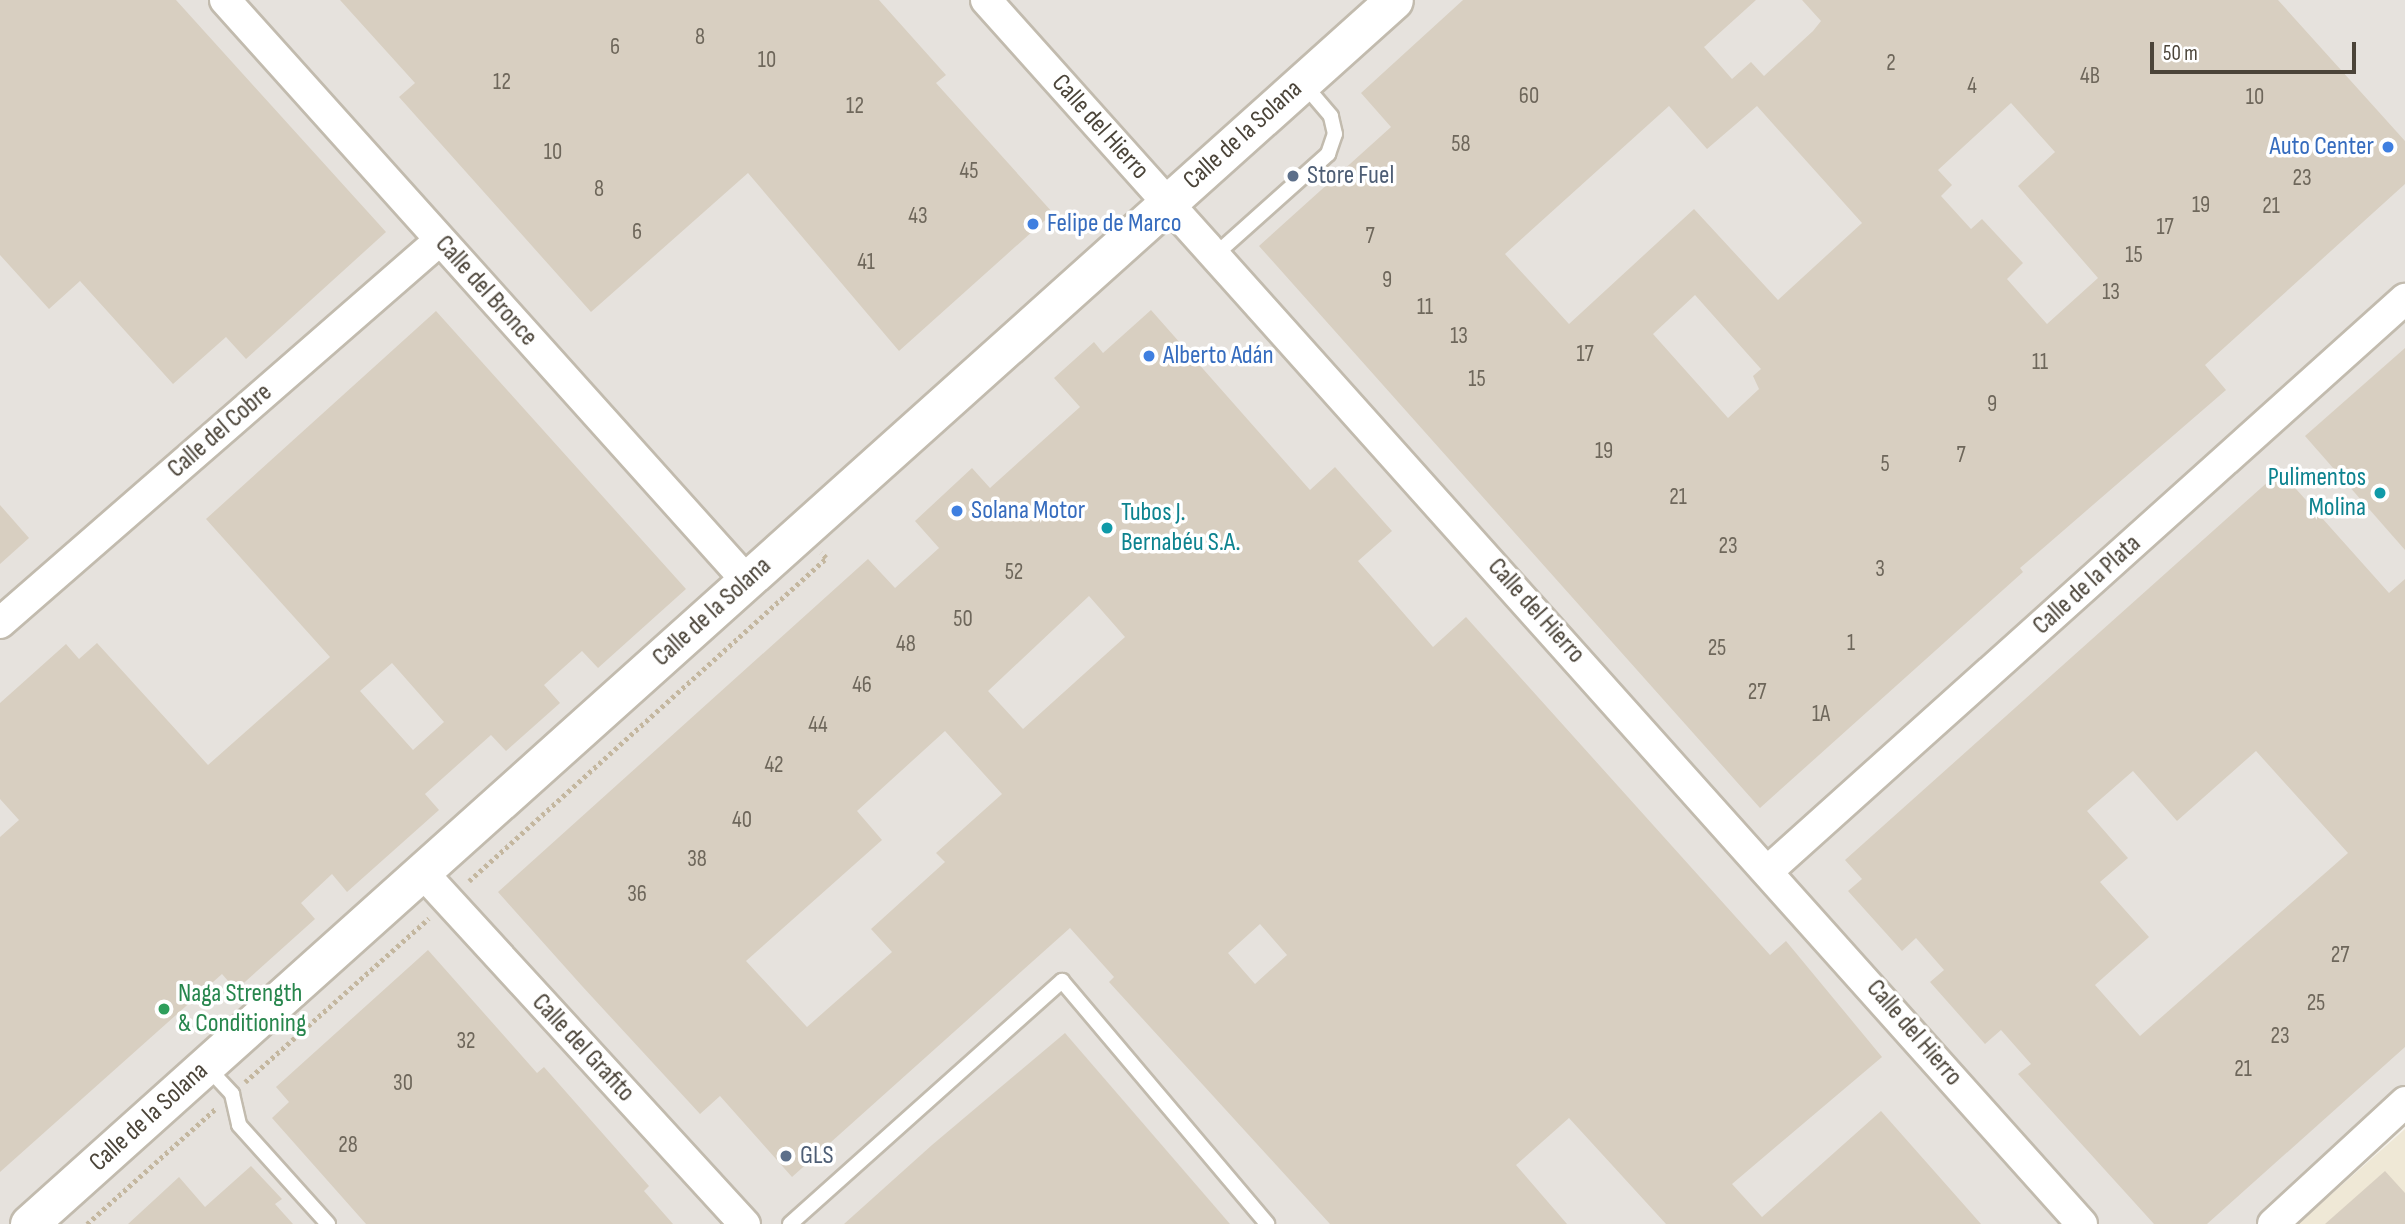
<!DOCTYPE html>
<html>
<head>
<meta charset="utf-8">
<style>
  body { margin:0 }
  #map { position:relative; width:2405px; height:1224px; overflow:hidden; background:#f6f3ec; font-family:"Sofia Sans Condensed",sans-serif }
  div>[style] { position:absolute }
  .industrial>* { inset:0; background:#e6e2dd }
  .education>* { inset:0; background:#efe8d6 }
  .building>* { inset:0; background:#d8cfc1 }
  .path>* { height:4.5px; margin-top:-2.25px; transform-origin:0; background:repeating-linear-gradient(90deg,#c4b79f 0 3.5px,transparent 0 7px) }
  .roads { filter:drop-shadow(2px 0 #c2bbae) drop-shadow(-2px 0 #c2bbae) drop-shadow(0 2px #c2bbae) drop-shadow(0 -2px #c2bbae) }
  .service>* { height:14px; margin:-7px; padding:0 7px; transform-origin:7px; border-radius:7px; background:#fff }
  .minor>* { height:30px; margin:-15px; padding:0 15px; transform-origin:15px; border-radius:15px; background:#fff }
  .tertiary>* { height:37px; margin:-18.5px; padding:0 18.5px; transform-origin:18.5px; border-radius:18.5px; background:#fff }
  .dots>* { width:19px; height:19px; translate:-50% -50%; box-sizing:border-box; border:4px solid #fff; border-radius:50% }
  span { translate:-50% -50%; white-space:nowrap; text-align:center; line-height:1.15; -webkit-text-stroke:7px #fff; paint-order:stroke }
  .number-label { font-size:23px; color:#6e675b }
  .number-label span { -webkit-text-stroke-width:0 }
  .street-label { font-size:26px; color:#4b4439 }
  .shop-label { font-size:26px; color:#366cbe }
  .right { translate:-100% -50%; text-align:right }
  .left { translate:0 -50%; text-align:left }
  .service-label { font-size:26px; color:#4e5e75 }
  .culture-label { font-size:26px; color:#0d838f }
  .leisure-label { font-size:26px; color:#27864d }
  .scale { position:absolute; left:2150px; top:42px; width:206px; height:32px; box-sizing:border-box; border:4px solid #4b4439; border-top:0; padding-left:9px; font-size:21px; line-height:24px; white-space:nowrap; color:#4b4439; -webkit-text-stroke:5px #fff; paint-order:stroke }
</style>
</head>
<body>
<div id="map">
  <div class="industrial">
    <i style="clip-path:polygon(0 0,2405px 0,2405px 1102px,2273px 1224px,0 1224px)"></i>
  </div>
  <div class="education">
    <i style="clip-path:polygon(2405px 1129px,2405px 1224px,2298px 1224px)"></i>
  </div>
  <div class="building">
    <i style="clip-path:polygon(0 0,176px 0,386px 232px,246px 359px,226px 337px,173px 384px,80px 281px,49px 309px,0 255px)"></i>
    <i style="clip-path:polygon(340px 0,879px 0,946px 75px,936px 83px,1053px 213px,899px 351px,748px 173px,591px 312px,399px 97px,415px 83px)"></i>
    <i style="clip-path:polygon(evenodd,1463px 0,1756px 0,1704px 47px,1732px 79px,1751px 62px,1764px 76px,1813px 31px,1821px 21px,1802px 0,2278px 0,2405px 141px,2405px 184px,2205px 365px,2226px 390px,2020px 568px,2023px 572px,1760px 808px,1259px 246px,1391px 127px,1361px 93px,1463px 0,2011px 103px,2055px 152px,2018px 186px,2098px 278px,2047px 324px,2007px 279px,2023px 263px,1982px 219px,1971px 229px,1941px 196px,1952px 185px,1938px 170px,2011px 103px,1463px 0,1669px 106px,1707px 149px,1757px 106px,1862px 223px,1778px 300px,1694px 209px,1569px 324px,1505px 254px,1669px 106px,1463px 0,1695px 295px,1761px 369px,1753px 376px,1759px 389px,1728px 418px,1653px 334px,1695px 295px)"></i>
    <i style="clip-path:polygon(evenodd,1151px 310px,1310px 490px,1335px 467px,1392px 531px,1358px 561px,1433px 647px,1466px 617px,1770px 955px,1786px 941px,1882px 1057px,1732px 1184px,1762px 1217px,1881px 1111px,1981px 1224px,1666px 1224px,1569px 1118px,1516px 1165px,1567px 1224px,1330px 1224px,1109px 982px,1114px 977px,1070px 928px,792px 1177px,720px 1096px,700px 1114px,582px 986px,498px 892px,868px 559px,895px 588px,939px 548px,915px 521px,972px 468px,990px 488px,1080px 407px,1054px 378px,1094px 342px,1103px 353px,1151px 310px,1089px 596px,1125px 637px,1023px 729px,988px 691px,1089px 596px,1151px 310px,945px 731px,1002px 794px,936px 853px,945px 862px,871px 929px,892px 952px,807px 1027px,746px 961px,882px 840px,857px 811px,945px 731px,1151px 310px,1260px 924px,1287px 955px,1255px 984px,1228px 953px,1260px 924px)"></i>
    <i style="clip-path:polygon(evenodd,436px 311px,686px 589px,598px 668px,582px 651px,544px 685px,560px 703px,506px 751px,491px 735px,425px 794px,439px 810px,347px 892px,332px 874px,301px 903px,315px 919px,236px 990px,222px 974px,0 1172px,0 837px,19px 820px,0 799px,0 703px,66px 644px,79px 659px,97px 643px,208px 765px,330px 657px,206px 519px,436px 311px,392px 663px,444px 722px,413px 750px,360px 691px,392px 663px)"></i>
    <i style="clip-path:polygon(2405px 348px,2405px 550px,2305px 436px)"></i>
    <i style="clip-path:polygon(evenodd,2280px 471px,2389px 593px,2405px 579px,2405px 1047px,2207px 1224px,2154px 1224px,2018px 1074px,2031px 1064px,2001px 1030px,1985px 1044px,1930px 982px,1944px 970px,1916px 938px,1902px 951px,1848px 891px,1862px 879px,1845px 860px,2280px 471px,2256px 751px,2348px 853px,2140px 1036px,2095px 985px,2149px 937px,2100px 882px,2128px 858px,2087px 811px,2133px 771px,2177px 821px,2256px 751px)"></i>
    <i style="clip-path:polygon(0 505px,29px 538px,0 564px)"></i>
    <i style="clip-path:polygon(428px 950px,537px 1073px,544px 1067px,649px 1186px,644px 1191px,673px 1224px,366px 1224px,272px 1118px,289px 1102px,276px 1087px)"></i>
    <i style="clip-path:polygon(1065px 1033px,1230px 1224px,844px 1224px,932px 1145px)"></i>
    <i style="clip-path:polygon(251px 1166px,282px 1199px,275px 1204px,293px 1224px,128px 1224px,179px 1177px,205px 1207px)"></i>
    <i style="clip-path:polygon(2385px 1171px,2405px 1193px,2405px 1224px,2325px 1224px)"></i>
  </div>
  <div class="path">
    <i style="left:469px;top:881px;width:481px;rotate:-42.1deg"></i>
    <i style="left:826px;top:558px;width:7px;rotate:-135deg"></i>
    <i style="left:245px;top:1082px;width:246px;rotate:-41.7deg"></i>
    <i style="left:87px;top:1224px;width:172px;rotate:-41.9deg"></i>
  </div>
  <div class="roads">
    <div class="service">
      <i style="left:1215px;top:255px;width:152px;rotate:-41.8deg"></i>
      <i style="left:1328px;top:154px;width:21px;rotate:-71deg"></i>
      <i style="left:1335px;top:134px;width:18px;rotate:-103deg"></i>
      <i style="left:1331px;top:116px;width:45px;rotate:-130.5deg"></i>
      <i style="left:207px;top:1067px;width:37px;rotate:47deg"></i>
      <i style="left:232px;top:1094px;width:32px;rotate:77deg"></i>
      <i style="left:239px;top:1125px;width:133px;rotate:48deg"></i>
      <i style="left:790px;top:1224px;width:365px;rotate:-41.8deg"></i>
      <i style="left:1062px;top:981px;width:318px;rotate:49.8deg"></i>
    </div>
    <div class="minor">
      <i style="left:225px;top:0;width:781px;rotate:48.06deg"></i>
      <i style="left:986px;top:0;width:1643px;rotate:48.16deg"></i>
      <i style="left:0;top:623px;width:583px;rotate:-41.04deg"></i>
      <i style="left:1769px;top:870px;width:855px;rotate:-41.92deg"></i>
      <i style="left:422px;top:872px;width:478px;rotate:47.5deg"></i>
      <i style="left:2273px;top:1224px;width:180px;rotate:-42.7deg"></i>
    </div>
    <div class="tertiary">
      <i style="left:29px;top:1224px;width:1833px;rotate:-41.88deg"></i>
    </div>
  </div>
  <div class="dots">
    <i style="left:2388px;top:147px;background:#3f7fe0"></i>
    <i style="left:1293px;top:176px;background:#5c6f8a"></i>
    <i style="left:1033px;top:224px;background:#3f7fe0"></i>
    <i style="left:1149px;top:356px;background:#3f7fe0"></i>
    <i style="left:2380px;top:493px;background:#0f9aa8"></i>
    <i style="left:957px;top:511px;background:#3f7fe0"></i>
    <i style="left:1107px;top:528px;background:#0f9aa8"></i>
    <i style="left:164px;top:1009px;background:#2e9e5b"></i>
    <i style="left:786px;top:1156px;background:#5c6f8a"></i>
  </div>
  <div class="number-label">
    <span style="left:700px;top:37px">8</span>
    <span style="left:615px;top:47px">6</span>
    <span style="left:767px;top:60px">10</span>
    <span style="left:1891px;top:63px">2</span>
    <span style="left:2090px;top:76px">4B</span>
    <span style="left:502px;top:82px">12</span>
    <span style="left:1972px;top:86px">4</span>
    <span style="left:1529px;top:96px">60</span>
    <span style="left:2255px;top:97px">10</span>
    <span style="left:855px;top:106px">12</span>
    <span style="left:1461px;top:144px">58</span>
    <span style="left:553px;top:152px">10</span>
    <span style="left:969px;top:171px">45</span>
    <span style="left:2302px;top:178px">23</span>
    <span style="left:599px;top:189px">8</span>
    <span style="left:2201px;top:205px">19</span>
    <span style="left:2271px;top:206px">21</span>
    <span style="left:918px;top:216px">43</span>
    <span style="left:2165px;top:227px">17</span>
    <span style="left:637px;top:232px">6</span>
    <span style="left:1370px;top:236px">7</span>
    <span style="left:2134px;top:255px">15</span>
    <span style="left:866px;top:262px">41</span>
    <span style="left:1387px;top:280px">9</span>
    <span style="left:2111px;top:292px">13</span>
    <span style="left:1425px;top:307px">11</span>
    <span style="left:1459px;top:336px">13</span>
    <span style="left:1585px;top:354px">17</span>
    <span style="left:2040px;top:362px">11</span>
    <span style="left:1477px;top:379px">15</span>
    <span style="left:1992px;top:404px">9</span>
    <span style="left:1604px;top:451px">19</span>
    <span style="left:1961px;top:455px">7</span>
    <span style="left:1885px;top:464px">5</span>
    <span style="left:1678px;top:497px">21</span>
    <span style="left:1728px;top:546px">23</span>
    <span style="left:1880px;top:569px">3</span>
    <span style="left:1014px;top:572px">52</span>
    <span style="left:963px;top:619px">50</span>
    <span style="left:1851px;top:643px">1</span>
    <span style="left:906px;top:644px">48</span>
    <span style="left:1717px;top:648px">25</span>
    <span style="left:862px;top:685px">46</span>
    <span style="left:1757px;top:692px">27</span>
    <span style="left:1821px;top:714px">1A</span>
    <span style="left:818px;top:725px">44</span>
    <span style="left:774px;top:765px">42</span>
    <span style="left:742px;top:820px">40</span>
    <span style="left:697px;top:859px">38</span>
    <span style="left:637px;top:894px">36</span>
    <span style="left:2340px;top:955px">27</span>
    <span style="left:2316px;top:1003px">25</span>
    <span style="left:2280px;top:1036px">23</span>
    <span style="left:466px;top:1041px">32</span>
    <span style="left:2243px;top:1069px">21</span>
    <span style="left:403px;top:1083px">30</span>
    <span style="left:348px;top:1145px">28</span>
  </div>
  <div class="street-label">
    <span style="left:1100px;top:127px;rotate:48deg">Calle del Hierro</span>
    <span style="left:1243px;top:135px;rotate:-42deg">Calle de la Solana</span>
    <span style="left:486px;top:291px;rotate:48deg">Calle del Bronce</span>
    <span style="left:220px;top:431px;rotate:-41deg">Calle del Cobre</span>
    <span style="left:2087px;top:585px;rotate:-42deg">Calle de la Plata</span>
    <span style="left:1536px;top:611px;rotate:48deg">Calle del Hierro</span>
    <span style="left:712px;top:612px;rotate:-42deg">Calle de la Solana</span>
    <span style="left:1914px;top:1033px;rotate:49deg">Calle del Hierro</span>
    <span style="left:583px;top:1048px;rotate:47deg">Calle del Grafito</span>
    <span style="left:149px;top:1117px;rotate:-42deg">Calle de la Solana</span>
  </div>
  <div class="shop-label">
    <span class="right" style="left:2374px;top:147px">Auto Center</span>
    <span class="left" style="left:1047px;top:224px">Felipe de Marco</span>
    <span class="left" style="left:1163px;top:356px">Alberto Adán</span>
    <span class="left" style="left:971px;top:511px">Solana Motor</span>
  </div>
  <div class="service-label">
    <span class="left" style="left:1307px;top:176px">Store Fuel</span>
    <span class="left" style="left:800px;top:1156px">GLS</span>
  </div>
  <div class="culture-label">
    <span class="right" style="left:2366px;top:493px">Pulimentos<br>Molina</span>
    <span class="left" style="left:1121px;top:528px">Tubos J.<br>Bernabéu S.A.</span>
  </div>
  <div class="leisure-label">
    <span class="left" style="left:178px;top:1009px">Naga Strength<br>&amp; Conditioning</span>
  </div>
  <div class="scale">50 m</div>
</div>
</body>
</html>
